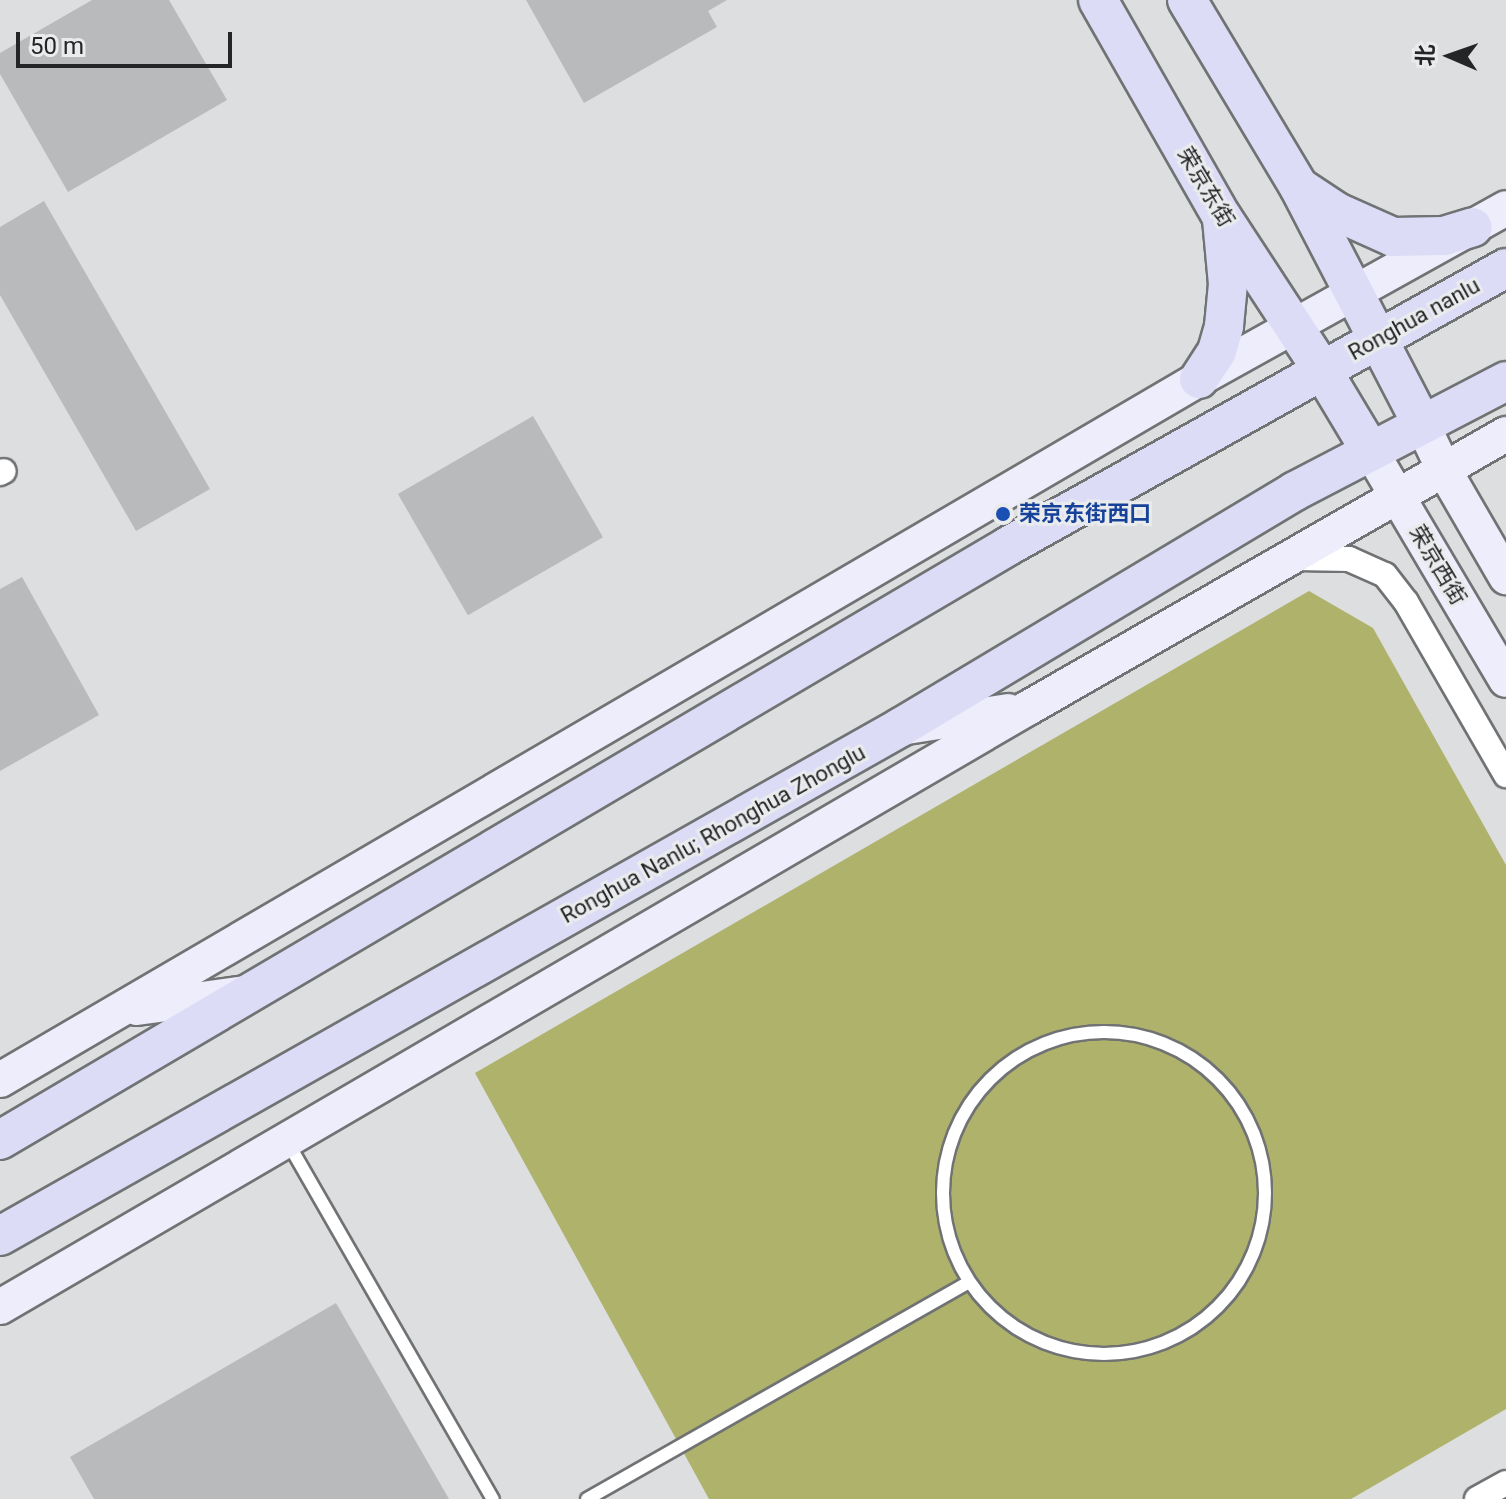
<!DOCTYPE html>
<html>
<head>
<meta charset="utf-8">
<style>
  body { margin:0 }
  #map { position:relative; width:1506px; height:1499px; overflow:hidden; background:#dddee0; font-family:Roboto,"Noto Sans SC",sans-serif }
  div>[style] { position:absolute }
  .green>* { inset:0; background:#aeb26b }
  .building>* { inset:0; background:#b8babc; transform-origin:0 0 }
  .roads { filter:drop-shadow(2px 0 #707273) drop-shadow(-2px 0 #707273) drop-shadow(0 2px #707273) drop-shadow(0 -2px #707273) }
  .lane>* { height:12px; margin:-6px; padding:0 6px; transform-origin:6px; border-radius:6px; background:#fff }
  .lane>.ring { margin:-6px; padding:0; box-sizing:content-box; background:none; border:12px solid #fff; border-radius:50% }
  .street>* { height:24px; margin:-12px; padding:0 12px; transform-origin:12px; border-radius:12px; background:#fff }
  .secondary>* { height:34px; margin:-17px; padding:0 17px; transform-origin:17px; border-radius:17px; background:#eeedfb }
  .primary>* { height:38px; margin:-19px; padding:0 19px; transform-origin:19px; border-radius:19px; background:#dddcf7 }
  .dots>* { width:22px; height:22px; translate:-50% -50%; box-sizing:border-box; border:4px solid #eaebed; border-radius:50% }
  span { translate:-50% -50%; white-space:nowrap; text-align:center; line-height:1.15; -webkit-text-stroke:6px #eaebed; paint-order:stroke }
  .street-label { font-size:22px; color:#242526 }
  .transit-label { font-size:22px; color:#164399; font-weight:700 }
  .left { translate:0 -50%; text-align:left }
  .north { position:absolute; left:1410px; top:16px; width:80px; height:80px; -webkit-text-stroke:6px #eaebed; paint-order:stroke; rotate:272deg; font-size:22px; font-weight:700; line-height:32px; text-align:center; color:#242526 }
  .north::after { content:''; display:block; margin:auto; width:28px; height:36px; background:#242526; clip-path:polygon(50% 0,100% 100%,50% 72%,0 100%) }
  .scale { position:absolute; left:16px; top:32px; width:216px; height:36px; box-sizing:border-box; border:4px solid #242526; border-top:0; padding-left:10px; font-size:24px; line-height:28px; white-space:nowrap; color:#242526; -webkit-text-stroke:6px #eaebed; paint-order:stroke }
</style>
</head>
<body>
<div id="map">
  <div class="green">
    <i style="clip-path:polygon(1309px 591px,1373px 628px,1506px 865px,1506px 1409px,1351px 1499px,709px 1499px,475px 1073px)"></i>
  </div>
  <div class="building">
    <i style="clip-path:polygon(92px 0,169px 0,227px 100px,68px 192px,0 74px,0 53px)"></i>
    <i style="clip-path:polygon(526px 0,727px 0,708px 11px,717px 27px,584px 103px)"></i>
    <i style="clip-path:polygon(44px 201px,210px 489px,136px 531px,0 295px,0 227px)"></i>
    <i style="left:533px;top:416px;width:140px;height:156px;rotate:60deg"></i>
    <i style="clip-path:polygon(22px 577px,99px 715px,0 771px,0 589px)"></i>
    <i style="clip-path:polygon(336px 1303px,449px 1499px,94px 1499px,70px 1457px)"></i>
  </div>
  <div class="roads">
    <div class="lane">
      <i class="ring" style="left:943px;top:1032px;width:310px;height:310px"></i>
      <i style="left:288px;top:1143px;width:411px;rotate:60.1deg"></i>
      <i style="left:587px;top:1499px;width:439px;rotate:-29.6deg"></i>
    </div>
    <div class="street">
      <i style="left:0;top:473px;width:4px;rotate:-27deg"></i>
      <i style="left:1296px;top:558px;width:53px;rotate:1.1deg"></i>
      <i style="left:1349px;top:559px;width:39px;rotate:24deg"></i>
      <i style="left:1385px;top:575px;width:34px;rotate:52deg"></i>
      <i style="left:1406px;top:602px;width:200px;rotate:60deg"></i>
      <i style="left:1477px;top:1499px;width:33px;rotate:-29deg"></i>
    </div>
    <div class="secondary">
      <i style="left:1422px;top:424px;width:51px;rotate:64.4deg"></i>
      <i style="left:1444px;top:470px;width:124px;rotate:59.9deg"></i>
      <i style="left:1370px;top:450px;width:267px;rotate:59.4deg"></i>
      <i style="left:906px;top:727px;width:103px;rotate:-8.9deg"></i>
      <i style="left:137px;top:1008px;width:111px;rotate:-7.8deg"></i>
      <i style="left:0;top:1080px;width:1389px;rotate:-30.31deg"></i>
      <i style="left:1199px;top:379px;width:351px;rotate:-29.1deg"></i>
      <i style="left:0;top:1307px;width:1190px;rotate:-30.23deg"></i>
      <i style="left:1028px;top:708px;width:551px;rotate:-29.82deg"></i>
    </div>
    <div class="primary">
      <i style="left:1098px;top:0;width:250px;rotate:60.3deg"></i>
      <i style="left:1222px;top:217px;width:183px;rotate:56.8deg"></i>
      <i style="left:1322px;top:370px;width:93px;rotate:59deg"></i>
      <i style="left:1187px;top:0;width:218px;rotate:59.1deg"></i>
      <i style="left:1299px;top:187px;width:267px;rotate:62.6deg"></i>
      <i style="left:1302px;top:189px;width:42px;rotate:33.3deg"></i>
      <i style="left:1337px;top:212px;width:61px;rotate:24.1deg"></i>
      <i style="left:1393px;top:237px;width:51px;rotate:-1.1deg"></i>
      <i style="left:1444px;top:236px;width:30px;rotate:-17deg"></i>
      <i style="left:1199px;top:379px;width:33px;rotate:-57deg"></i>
      <i style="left:1217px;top:351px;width:26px;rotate:-74deg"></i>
      <i style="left:1224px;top:326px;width:42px;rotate:-84.6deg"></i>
      <i style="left:1228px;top:284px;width:65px;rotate:-95.3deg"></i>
      <i style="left:0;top:1140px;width:1172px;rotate:-30.5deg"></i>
      <i style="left:1010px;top:545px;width:568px;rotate:-29.18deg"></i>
      <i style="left:0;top:1236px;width:1035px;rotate:-29.46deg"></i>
      <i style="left:901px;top:727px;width:459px;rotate:-30.9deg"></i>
      <i style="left:1295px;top:491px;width:238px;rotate:-27.5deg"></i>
    </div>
  </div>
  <div class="dots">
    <i style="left:1003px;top:514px;background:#1a4fb4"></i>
  </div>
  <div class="street-label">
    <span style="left:1206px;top:187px;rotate:59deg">荣京东街</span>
    <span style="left:1414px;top:319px;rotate:-29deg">Ronghua nanlu</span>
    <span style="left:1438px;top:565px;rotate:59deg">荣京西街</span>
    <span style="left:713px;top:834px;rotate:-29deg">Ronghua Nanlu; Rhonghua Zhonglu</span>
  </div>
  <div class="transit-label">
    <span class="left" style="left:1019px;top:514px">荣京东街西口</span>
  </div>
  <div class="north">北</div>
  <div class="scale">50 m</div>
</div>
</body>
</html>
